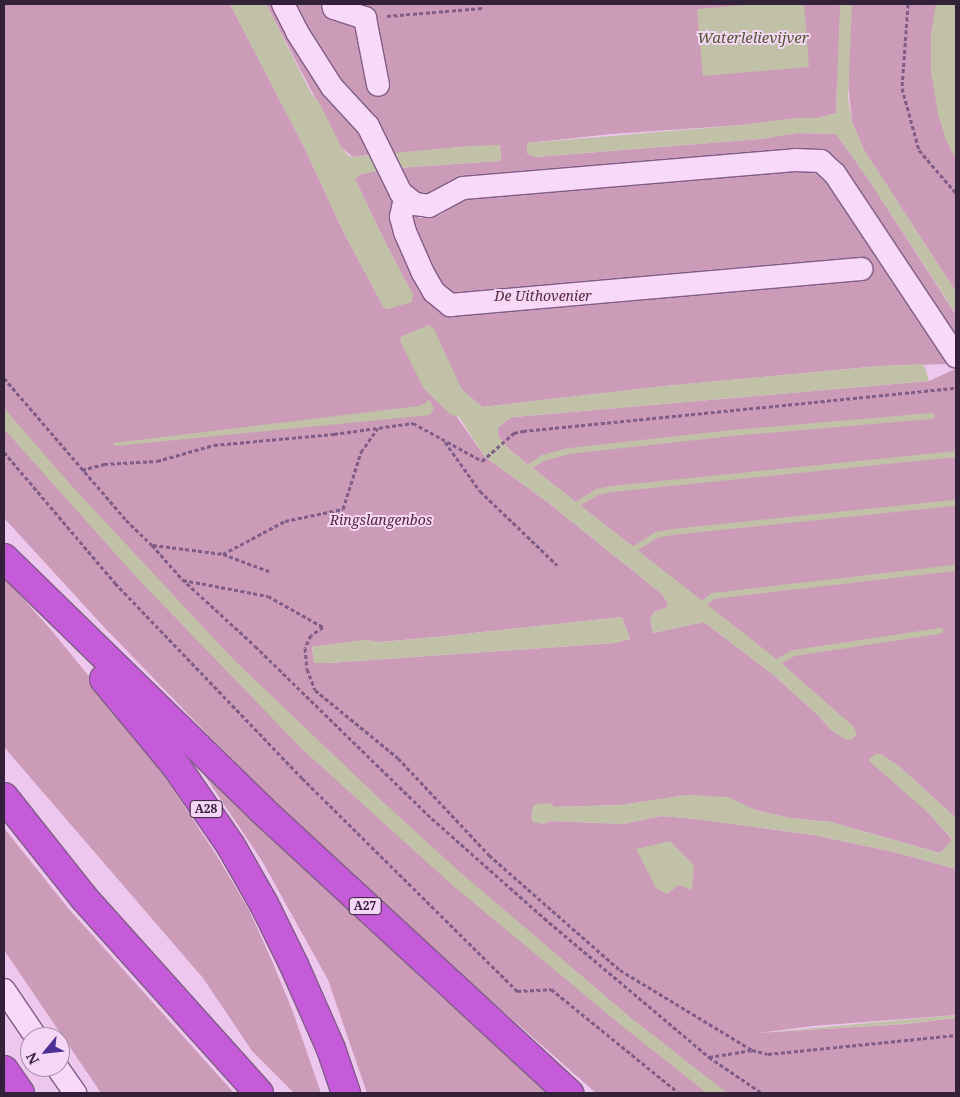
<!DOCTYPE html>
<html>
<head>
<meta charset="utf-8">
<style>
  body { margin:0 }
  #map { position:relative; width:960px; height:1097px; overflow:hidden; background:#edc7ed; font-family:"Noto Serif",serif }
  div>[style] { position:absolute }
  .green>* { inset:0; background:#cb9bb8 }
  .water>* { inset:0; background:#c1c1a8 }
  .stream>* { height:6px; margin:-3px; padding:0 3px; transform-origin:3px; border-radius:3px; background:#c1c1a8 }
  .path>* { height:3px; margin-top:-1.5px; transform-origin:0; background:repeating-linear-gradient(90deg,#805d88 0 4px,transparent 0 6.5px) }
  .roads { filter:drop-shadow(1px 0 #805d88) drop-shadow(-1px 0 #805d88) drop-shadow(0 1px #805d88) drop-shadow(0 -1px #805d88) }
  .minor>* { height:22px; margin:-11px; padding:0 11px; transform-origin:11px; border-radius:11px; background:#f8daf8 }
  .highway>* { height:28px; margin:-14px; padding:0 14px; transform-origin:14px; border-radius:14px; background:#c55bd9 }
  span { translate:-50% -50%; white-space:nowrap; text-align:center; line-height:1.15; -webkit-text-stroke:4px #f5d6f5; paint-order:stroke }
  .shield-label span { padding:1px 4px; background:#f5d6f5; border:1px solid; border-radius:4px; -webkit-text-stroke-width:0 }
  .shield-label { font-size:12px; color:#332039; font-weight:700 }
  .park-label { font-size:14px; color:#55273c; font-style:italic }
  .water-label { font-size:15px; color:#4f5830; font-style:italic }
  .frame { position:absolute; inset:0; border:5px solid #332039; pointer-events:none }
  .north { position:absolute; left:20px; top:1027px; width:50px; height:50px; box-sizing:border-box; background:#f5d6f5; border:1px solid #a78daa; border-radius:50%; rotate:242deg; font-size:14px; font-weight:700; line-height:20px; text-align:center; color:#332039 }
  .north::after { content:''; display:block; margin:auto; width:18px; height:22px; background:#4b2f95; clip-path:polygon(50% 0,100% 100%,50% 72%,0 100%) }
</style>
</head>
<body>
<div id="map">
  <div class="green">
    <i style="clip-path:polygon(evenodd,4px 4px,230px 4px,305px 149px,343px 231px,384px 308px,388px 309px,413px 295px,385px 242px,355px 179px,361px 174px,377px 171px,391px 198px,407px 214px,421px 218px,440px 215px,465px 199px,809px 168px,827px 177px,947px 364px,880px 366px,665px 386px,482px 407px,462px 390px,429px 325px,401px 337px,485px 457px,546px 501px,662px 594px,668px 603px,666px 608px,654px 612px,650px 620px,653px 633px,704px 622px,770px 672px,818px 715px,830px 729px,782px 664px,511px 451px,498px 436px,498px 428px,507px 420px,514px 417px,929px 381px,955px 369px,956px 818px,900px 767px,881px 754px,875px 754px,952px 839px,949px 844px,940px 853px,831px 822px,790px 818px,755px 810px,728px 798px,687px 795px,621px 805px,555px 807px,549px 804px,542px 824px,551px 821px,623px 824px,661px 816px,696px 819px,814px 835px,894px 852px,956px 869px,956px 1015px,813px 1026px,758px 1033px,905px 1024px,956px 1018px,956px 1093px,596px 1093px,454px 968px,300px 826px,214px 741px,104px 627px,4px 518px,4px 4px,622px 617px,630px 639px,615px 643px,329px 663px,314px 663px,312px 647px,365px 640px,381px 642px,446px 636px,622px 617px)"></i>
    <i style="clip-path:polygon(266px 4px,276px 4px,376px 154px,353px 157px,341px 147px)"></i>
    <i style="clip-path:polygon(290px 4px,956px 4px,956px 292px,864px 150px,852px 122px,848px 82px,837px 82px,836px 113px,818px 118px,797px 118px,742px 125px,612px 134px,527px 143px,536px 157px,760px 139px,797px 133px,836px 134px,869px 180px,956px 315px,956px 345px,832px 162px,417px 199px,397px 168px,499px 161px,501px 159px,500px 146px,470px 146px,390px 154px)"></i>
    <i style="clip-path:polygon(4px 577px,52px 631px,140px 739px,217px 856px,249px 910px,272px 961px,293px 1012px,321px 1093px,294px 1093px,252px 1051px,203px 978px,4px 747px)"></i>
    <i style="clip-path:polygon(197px 764px,437px 993px,552px 1093px,367px 1093px,328px 980px,262px 861px)"></i>
    <i style="clip-path:polygon(4px 828px,68px 908px,234px 1093px,101px 1093px,4px 950px)"></i>
  </div>
  <div class="water">
    <i style="clip-path:polygon(230px 4px,266px 4px,311px 93px,320px 104px,341px 147px,349px 156px,353px 157px,470px 146px,500px 145px,501px 159px,499px 161px,397px 168px,361px 174px,355px 179px,385px 242px,413px 295px,412px 302px,388px 309px,384px 308px,343px 231px,305px 149px)"></i>
    <i style="clip-path:polygon(758px 4px,804px 4px,809px 67px,703px 76px,697px 9px)"></i>
    <i style="clip-path:polygon(840px 4px,852px 4px,848px 98px,852px 122px,864px 150px,956px 292px,956px 314px,869px 180px,836px 134px,798px 133px,760px 139px,535px 157px,527px 154px,527px 143px,742px 125px,797px 118px,818px 118px,836px 113px)"></i>
    <i style="clip-path:polygon(936px 4px,956px 4px,956px 159px,946px 140px,938px 114px,931px 72px,931px 34px)"></i>
    <i style="clip-path:polygon(428px 325px,434px 329px,462px 390px,483px 407px,664px 386px,880px 366px,922px 364px,925px 367px,929px 381px,514px 417px,507px 420px,498px 428px,498px 436px,511px 451px,779px 661px,854px 727px,857px 735px,851px 740px,846px 740px,830px 729px,818px 715px,770px 672px,704px 622px,653px 633px,650px 620px,654px 612px,666px 608px,668px 603px,662px 594px,546px 501px,485px 457px,459px 417px,451px 415px,424px 389px,400px 341px,401px 337px)"></i>
    <i style="clip-path:polygon(429px 399px,434px 408px,430px 415px,115px 446px,113px 443px,418px 406px,426px 403px)"></i>
    <i style="clip-path:polygon(4px 408px,70px 484px,232px 658px,383px 802px,461px 873px,630px 1017px,727px 1093px,707px 1093px,622px 1026px,451px 884px,302px 749px,139px 580px,4px 429px)"></i>
    <i style="clip-path:polygon(622px 617px,630px 639px,615px 643px,329px 663px,314px 663px,312px 647px,365px 640px,381px 642px,446px 636px)"></i>
    <i style="clip-path:polygon(875px 754px,881px 754px,900px 767px,956px 818px,956px 869px,894px 852px,814px 835px,696px 819px,661px 816px,623px 824px,551px 821px,542px 824px,533px 822px,531px 817px,533px 806px,537px 804px,549px 803px,555px 807px,620px 805px,687px 795px,728px 797px,755px 810px,790px 818px,831px 822px,940px 853px,949px 844px,952px 838px,925px 810px,868px 760px)"></i>
    <i style="clip-path:polygon(670px 841px,694px 865px,692px 890px,679px 885px,667px 894px,656px 888px,636px 849px)"></i>
    <i style="clip-path:polygon(956px 1015px,956px 1018px,905px 1024px,758px 1033px)"></i>
  </div>
  <div class="stream">
    <i style="left:531px;top:466px;width:14px;rotate:-34deg"></i>
    <i style="left:543px;top:458px;width:27px;rotate:-15deg"></i>
    <i style="left:569px;top:451px;width:164px;rotate:-6.3deg"></i>
    <i style="left:732px;top:433px;width:200px;rotate:-4.9deg"></i>
    <i style="left:579px;top:503px;width:21px;rotate:-31deg"></i>
    <i style="left:597px;top:492px;width:15px;rotate:-11deg"></i>
    <i style="left:612px;top:489px;width:346px;rotate:-5.8deg"></i>
    <i style="left:636px;top:548px;width:24px;rotate:-33deg"></i>
    <i style="left:656px;top:535px;width:17px;rotate:-10deg"></i>
    <i style="left:673px;top:532px;width:284px;rotate:-5.9deg"></i>
    <i style="left:705px;top:602px;width:10px;rotate:-37deg"></i>
    <i style="left:713px;top:596px;width:245px;rotate:-6.6deg"></i>
    <i style="left:779px;top:661px;width:17px;rotate:-28deg"></i>
    <i style="left:794px;top:653px;width:148px;rotate:-8.6deg"></i>
  </div>
  <div class="path">
    <i style="left:908px;top:4px;width:84px;rotate:94.1deg"></i>
    <i style="left:902px;top:88px;width:64px;rotate:74.7deg"></i>
    <i style="left:919px;top:150px;width:57px;rotate:49.3deg"></i>
    <i style="left:387px;top:16px;width:96px;rotate:-4.8deg"></i>
    <i style="left:4px;top:378px;width:187px;rotate:49.3deg"></i>
    <i style="left:126px;top:520px;width:36px;rotate:44deg"></i>
    <i style="left:152px;top:545px;width:45px;rotate:48.6deg"></i>
    <i style="left:182px;top:579px;width:99px;rotate:42.5deg"></i>
    <i style="left:255px;top:646px;width:240px;rotate:44.3deg"></i>
    <i style="left:427px;top:814px;width:157px;rotate:41.6deg"></i>
    <i style="left:544px;top:918px;width:216px;rotate:40.1deg"></i>
    <i style="left:709px;top:1057px;width:44px;rotate:-9.2deg"></i>
    <i style="left:445px;top:442px;width:60px;rotate:54.5deg"></i>
    <i style="left:480px;top:491px;width:107px;rotate:43.9deg"></i>
    <i style="left:4px;top:452px;width:172px;rotate:49.7deg"></i>
    <i style="left:115px;top:583px;width:270px;rotate:46.2deg"></i>
    <i style="left:302px;top:778px;width:303px;rotate:44.7deg"></i>
    <i style="left:517px;top:991px;width:34px;rotate:-3deg"></i>
    <i style="left:551px;top:989px;width:165px;rotate:39.1deg"></i>
    <i style="left:82px;top:470px;width:23px;rotate:-15deg"></i>
    <i style="left:104px;top:464px;width:53px;rotate:-3.2deg"></i>
    <i style="left:157px;top:461px;width:59px;rotate:-15.7deg"></i>
    <i style="left:214px;top:445px;width:121px;rotate:-5.2deg"></i>
    <i style="left:334px;top:434px;width:80px;rotate:-7.9deg"></i>
    <i style="left:413px;top:423px;width:79px;rotate:28.8deg"></i>
    <i style="left:482px;top:461px;width:43px;rotate:-41.2deg"></i>
    <i style="left:514px;top:433px;width:9px;rotate:-13deg"></i>
    <i style="left:523px;top:431px;width:435px;rotate:-5.7deg"></i>
    <i style="left:153px;top:545px;width:71px;rotate:7.3deg"></i>
    <i style="left:223px;top:554px;width:51px;rotate:20.6deg"></i>
    <i style="left:223px;top:554px;width:70px;rotate:-28deg"></i>
    <i style="left:285px;top:521px;width:59px;rotate:-11.7deg"></i>
    <i style="left:343px;top:509px;width:60px;rotate:-72.5deg"></i>
    <i style="left:361px;top:452px;width:29px;rotate:-55deg"></i>
    <i style="left:183px;top:580px;width:86px;rotate:10.7deg"></i>
    <i style="left:268px;top:596px;width:63px;rotate:29.4deg"></i>
    <i style="left:323px;top:627px;width:14px;rotate:146deg"></i>
    <i style="left:311px;top:635px;width:14px;rotate:115deg"></i>
    <i style="left:305px;top:648px;width:21px;rotate:85deg"></i>
    <i style="left:307px;top:669px;width:22px;rotate:69deg"></i>
    <i style="left:315px;top:690px;width:107px;rotate:39.3deg"></i>
    <i style="left:398px;top:758px;width:133px;rotate:46.8deg"></i>
    <i style="left:489px;top:855px;width:174px;rotate:41.3deg"></i>
    <i style="left:620px;top:970px;width:154px;rotate:31.2deg"></i>
    <i style="left:752px;top:1050px;width:16px;rotate:14deg"></i>
    <i style="left:768px;top:1054px;width:189px;rotate:-5.8deg"></i>
    <i style="left:709px;top:1057px;width:64px;rotate:34.2deg"></i>
  </div>
  <div class="roads">
    <div class="minor">
      <i style="left:283px;top:4px;width:31px;rotate:63deg"></i>
      <i style="left:297px;top:32px;width:65px;rotate:57.5deg"></i>
      <i style="left:332px;top:87px;width:53px;rotate:47.3deg"></i>
      <i style="left:368px;top:126px;width:75px;rotate:63.8deg"></i>
      <i style="left:401px;top:193px;width:18px;rotate:38deg"></i>
      <i style="left:415px;top:204px;width:14px;rotate:8deg"></i>
      <i style="left:429px;top:206px;width:38px;rotate:-28deg"></i>
      <i style="left:463px;top:188px;width:333px;rotate:-4.8deg"></i>
      <i style="left:795px;top:160px;width:26px;rotate:2deg"></i>
      <i style="left:821px;top:161px;width:19px;rotate:43deg"></i>
      <i style="left:835px;top:174px;width:219px;rotate:56.4deg"></i>
      <i style="left:333px;top:4px;width:4px;rotate:76deg"></i>
      <i style="left:334px;top:8px;width:33px;rotate:18deg"></i>
      <i style="left:365px;top:18px;width:68px;rotate:79deg"></i>
      <i style="left:405px;top:198px;width:19px;rotate:102deg"></i>
      <i style="left:401px;top:217px;width:16px;rotate:75deg"></i>
      <i style="left:405px;top:232px;width:45px;rotate:66.3deg"></i>
      <i style="left:423px;top:273px;width:22px;rotate:60deg"></i>
      <i style="left:434px;top:292px;width:21px;rotate:39deg"></i>
      <i style="left:450px;top:305px;width:413px;rotate:-5deg"></i>
      <i style="left:4px;top:990px;width:57px;rotate:55.8deg"></i>
      <i style="left:57px;top:1067px;width:32px;rotate:55deg"></i>
    </div>
    <div class="highway">
      <i style="left:4px;top:558px;width:361px;rotate:44.3deg"></i>
      <i style="left:262px;top:810px;width:418px;rotate:42.7deg"></i>
      <i style="left:104px;top:679px;width:113px;rotate:50.4deg"></i>
      <i style="left:176px;top:766px;width:97px;rotate:55.5deg"></i>
      <i style="left:231px;top:846px;width:67px;rotate:60.4deg"></i>
      <i style="left:264px;top:904px;width:68px;rotate:63.8deg"></i>
      <i style="left:294px;top:965px;width:92px;rotate:66.2deg"></i>
      <i style="left:331px;top:1049px;width:46px;rotate:71.2deg"></i>
      <i style="left:4px;top:797px;width:129px;rotate:51.6deg"></i>
      <i style="left:84px;top:898px;width:262px;rotate:48.1deg"></i>
      <i style="left:4px;top:1070px;width:28px;rotate:55deg"></i>
    </div>
  </div>
  <div class="shield-label">
    <span style="left:206px;top:809px">A28</span>
    <span style="left:365px;top:906px">A27</span>
  </div>
  <div class="park-label">
    <span style="left:543px;top:296px">De Uithovenier</span>
    <span style="left:381px;top:520px">Ringslangenbos</span>
  </div>
  <div class="water-label">
    <span style="left:753px;top:38px">Waterlelievijver</span>
  </div>
  <div class="frame"></div>
  <div class="north">N</div>
</div>
</body>
</html>
